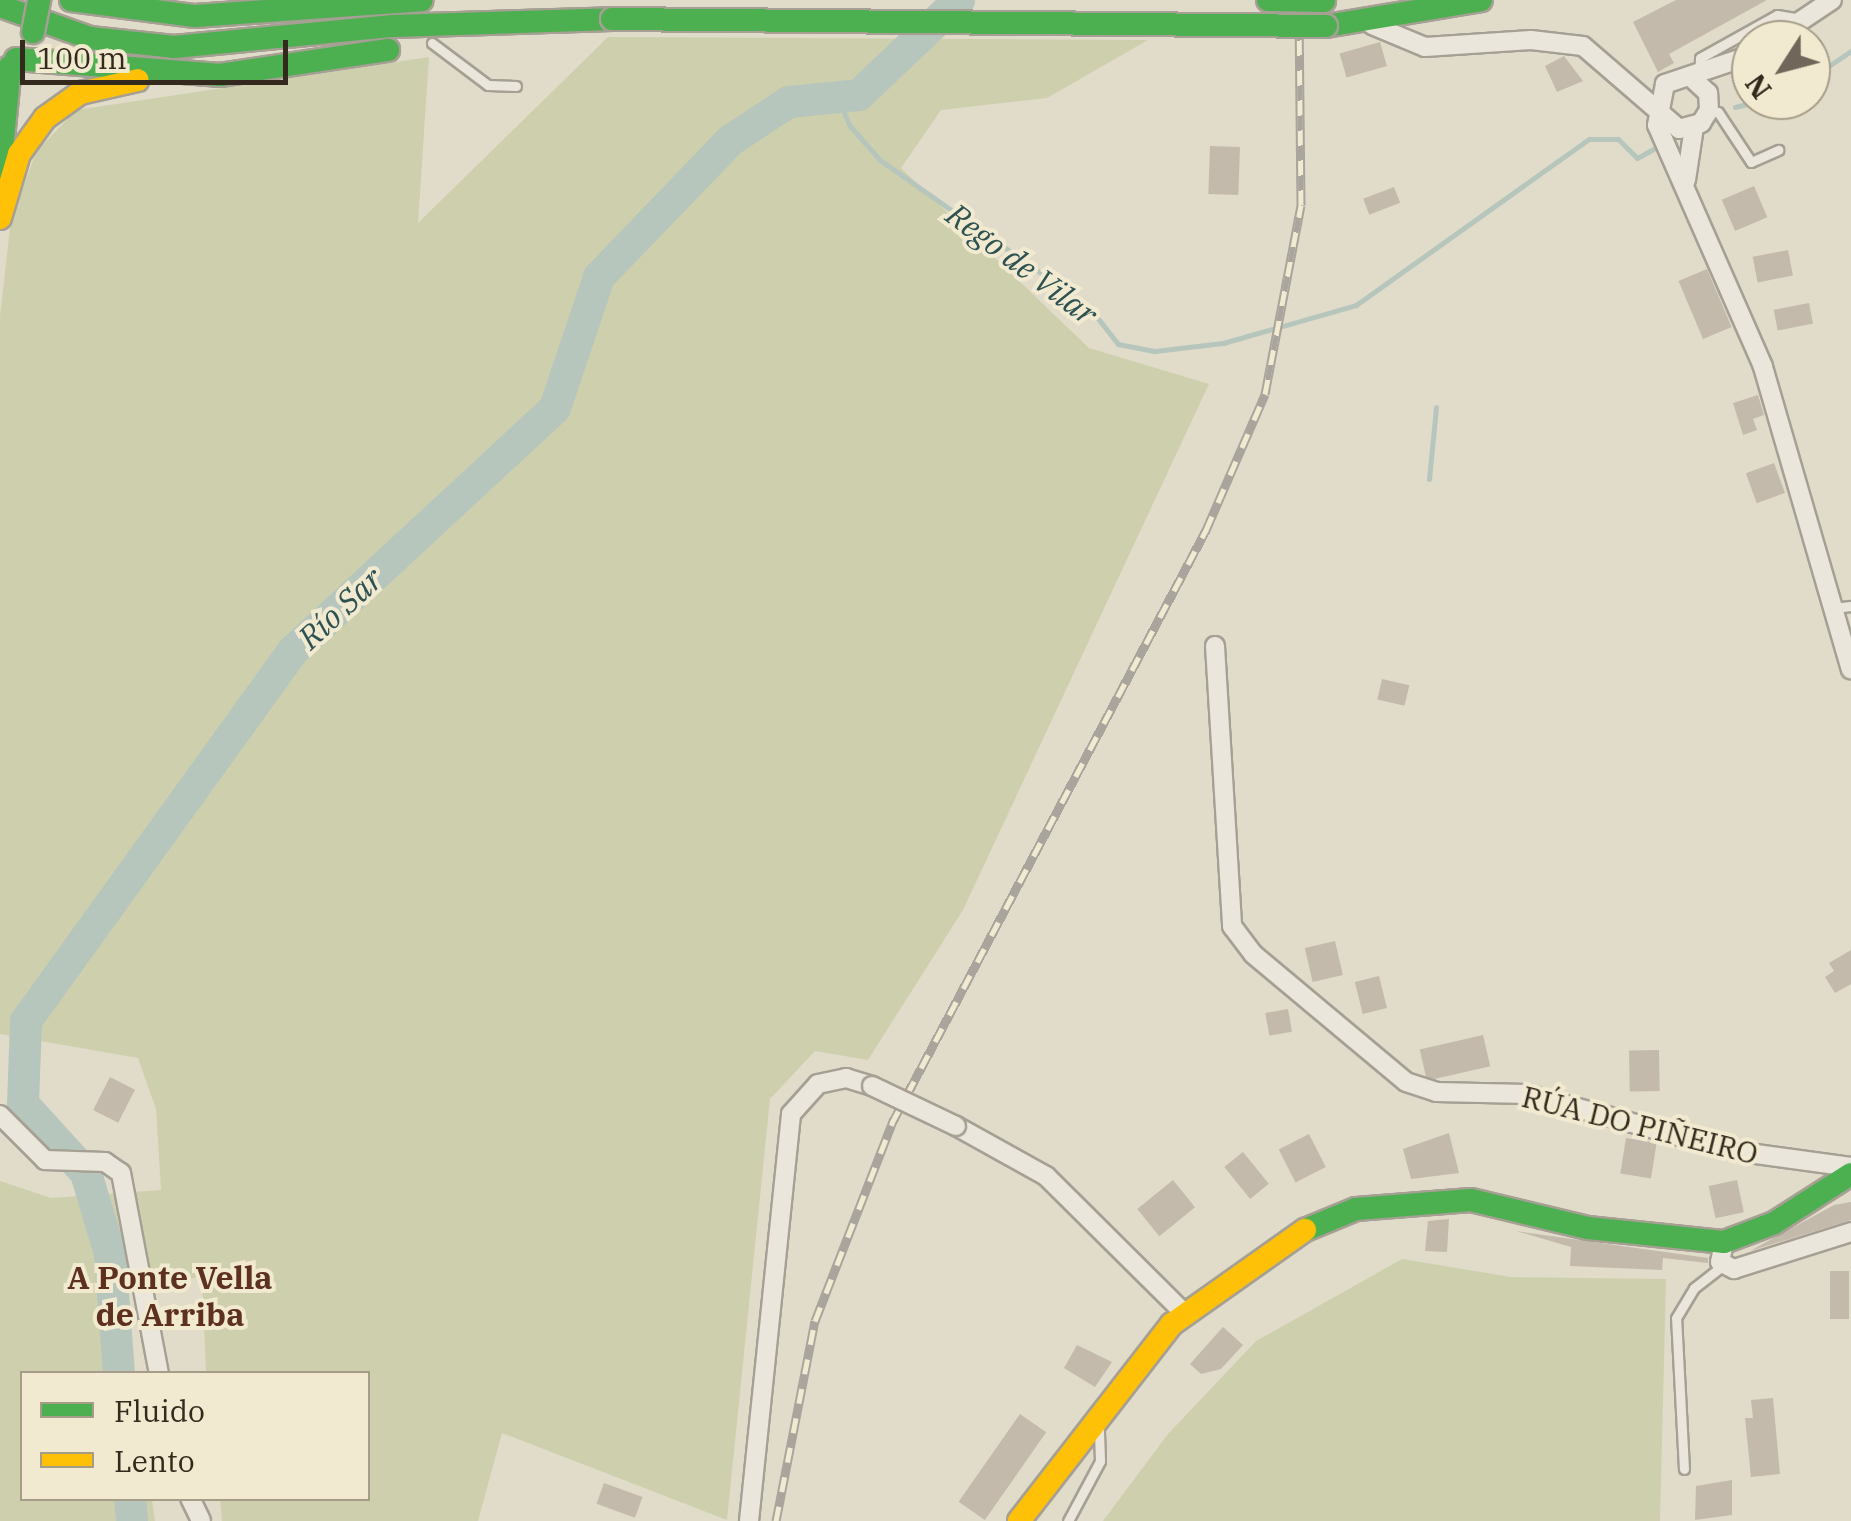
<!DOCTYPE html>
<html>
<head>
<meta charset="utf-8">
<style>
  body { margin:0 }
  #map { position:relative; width:1851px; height:1521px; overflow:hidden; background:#e1dbca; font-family:"IBM Plex Serif",serif }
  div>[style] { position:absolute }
  .green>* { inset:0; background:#ced0ad }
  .stream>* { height:5px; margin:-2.5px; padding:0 2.5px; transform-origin:2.5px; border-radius:2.5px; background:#b6c6bd }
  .river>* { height:32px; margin:-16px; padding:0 16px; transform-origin:16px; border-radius:16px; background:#b6c6bd }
  .building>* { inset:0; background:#c4baac; transform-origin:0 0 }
  .roads { filter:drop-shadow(2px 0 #a6a094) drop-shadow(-2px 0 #a6a094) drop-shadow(0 2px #a6a094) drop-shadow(0 -2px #a6a094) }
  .lane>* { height:9px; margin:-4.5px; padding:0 4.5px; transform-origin:4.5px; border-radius:4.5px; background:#eae6dc }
  .street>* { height:18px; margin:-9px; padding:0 9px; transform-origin:9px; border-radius:9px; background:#eae6dc }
  .fast>* { height:22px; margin:-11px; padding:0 11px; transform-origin:11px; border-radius:11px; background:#4caf50 }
  .slow>* { height:22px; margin:-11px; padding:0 11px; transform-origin:11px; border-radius:11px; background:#ffc107 }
  .rail>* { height:9px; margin-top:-4.5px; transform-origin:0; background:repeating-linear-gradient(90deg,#f2ead0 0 15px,#a9a59c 0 30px); box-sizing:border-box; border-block:2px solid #a9a59c }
  .bridges { filter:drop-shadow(2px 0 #a6a094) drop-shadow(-2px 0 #a6a094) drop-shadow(0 2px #a6a094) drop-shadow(0 -2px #a6a094) }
  .street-bridge>* { height:18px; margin:-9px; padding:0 9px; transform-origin:9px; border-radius:9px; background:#eae6dc }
  .fast-bridge>* { height:22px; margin:-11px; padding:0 11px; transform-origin:11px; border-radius:11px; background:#4caf50 }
  span { translate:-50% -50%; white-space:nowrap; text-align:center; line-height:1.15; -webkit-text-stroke:8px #f2ead0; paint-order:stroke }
  .street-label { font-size:30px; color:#33291d }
  .water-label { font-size:32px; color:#2e5252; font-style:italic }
  .neighbourhood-label { font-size:32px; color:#5d3020; font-weight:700 }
  .legend { position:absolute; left:20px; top:1371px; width:350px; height:130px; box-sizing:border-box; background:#f2ead0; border:2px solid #a69d88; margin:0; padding:12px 18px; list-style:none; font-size:30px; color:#33291d }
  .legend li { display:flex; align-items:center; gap:20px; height:50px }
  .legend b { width:50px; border:2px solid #a69d88 }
  .north { position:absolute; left:1731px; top:20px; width:100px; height:100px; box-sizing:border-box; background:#f2ead0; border:2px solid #a69d88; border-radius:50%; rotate:234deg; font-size:28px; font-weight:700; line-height:40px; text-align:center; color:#33291d }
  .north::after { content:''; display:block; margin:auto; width:35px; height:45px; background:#70675a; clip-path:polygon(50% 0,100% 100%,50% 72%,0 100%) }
  .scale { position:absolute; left:20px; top:40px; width:268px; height:45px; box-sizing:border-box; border:5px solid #33291d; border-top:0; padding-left:12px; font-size:30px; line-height:35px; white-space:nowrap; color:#33291d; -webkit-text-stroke:8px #f2ead0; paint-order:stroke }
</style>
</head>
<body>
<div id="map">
  <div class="green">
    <i style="clip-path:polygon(608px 37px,1148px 40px,1047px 98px,941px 110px,901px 168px,1089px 348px,1209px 384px,963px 910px,868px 1060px,815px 1051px,770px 1099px,727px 1520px,502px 1433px,478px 1521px,222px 1521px,220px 1499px,368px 1498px,368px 1374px,206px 1373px,202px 1277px,121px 1288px,133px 1373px,22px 1374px,22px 1498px,152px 1499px,155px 1521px,0 1521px,0 1181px,51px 1198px,161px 1190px,156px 1109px,138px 1058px,0 1034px,0 316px,11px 220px,36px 152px,76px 110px,429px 57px,418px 223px)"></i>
    <i style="clip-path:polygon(1402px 1259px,1511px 1277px,1666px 1279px,1660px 1521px,1103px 1521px,1168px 1434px,1256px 1341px)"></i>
  </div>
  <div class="stream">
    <i style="left:1811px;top:78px;width:48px;rotate:-34deg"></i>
    <i style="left:837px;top:97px;width:32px;rotate:66deg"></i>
    <i style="left:850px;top:126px;width:45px;rotate:48.6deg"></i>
    <i style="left:880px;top:160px;width:256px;rotate:35.1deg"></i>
    <i style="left:1089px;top:307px;width:47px;rotate:51.9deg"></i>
    <i style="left:1118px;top:344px;width:38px;rotate:11deg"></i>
    <i style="left:1155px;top:351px;width:68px;rotate:-6.7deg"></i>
    <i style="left:1223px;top:343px;width:138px;rotate:-15.9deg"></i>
    <i style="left:1356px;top:305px;width:286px;rotate:-35.5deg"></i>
    <i style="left:1589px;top:139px;width:29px"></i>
    <i style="left:1618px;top:139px;width:27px;rotate:45deg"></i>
    <i style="left:1637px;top:158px;width:21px;rotate:-29deg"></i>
    <i style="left:1735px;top:107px;width:30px;rotate:-14deg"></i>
    <i style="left:1429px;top:479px;width:72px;rotate:-84.4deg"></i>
  </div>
  <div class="river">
    <i style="left:119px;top:1374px;width:120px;rotate:-94.3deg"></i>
    <i style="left:110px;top:1254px;width:84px;rotate:-106.5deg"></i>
    <i style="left:86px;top:1173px;width:93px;rotate:-132.4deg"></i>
    <i style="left:23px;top:1104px;width:83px;rotate:-87.9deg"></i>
    <i style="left:26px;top:1021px;width:456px;rotate:-54.2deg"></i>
    <i style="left:293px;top:651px;width:357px;rotate:-42.8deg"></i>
    <i style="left:555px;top:408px;width:138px;rotate:-71.4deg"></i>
    <i style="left:599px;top:277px;width:190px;rotate:-46.1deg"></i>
    <i style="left:731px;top:140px;width:69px;rotate:-33.2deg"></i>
    <i style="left:789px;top:102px;width:70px;rotate:-5.7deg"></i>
    <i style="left:859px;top:95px;width:138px;rotate:-43.5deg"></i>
    <i style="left:130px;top:1498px;width:23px;rotate:85deg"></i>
  </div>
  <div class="building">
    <i style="clip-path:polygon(1676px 0,1767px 0,1669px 54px,1674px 63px,1658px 72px,1633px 22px)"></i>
    <i style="left:1380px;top:42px;width:25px;height:42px;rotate:74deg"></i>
    <i style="clip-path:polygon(1564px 56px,1583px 81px,1557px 92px,1545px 66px)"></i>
    <i style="left:1210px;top:146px;width:30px;height:48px;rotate:2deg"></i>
    <i style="left:1754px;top:186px;width:34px;height:35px;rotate:67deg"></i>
    <i style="left:1394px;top:187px;width:17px;height:33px;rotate:69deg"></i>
    <i style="left:1788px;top:250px;width:26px;height:36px;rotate:79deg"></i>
    <i style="left:1707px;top:269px;width:63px;height:31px;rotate:67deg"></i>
    <i style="left:1809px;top:303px;width:21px;height:36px;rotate:79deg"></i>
    <i style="clip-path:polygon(1758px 395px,1764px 415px,1753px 419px,1757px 430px,1743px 435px,1733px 403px)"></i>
    <i style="left:1774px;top:463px;width:32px;height:30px;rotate:70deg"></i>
    <i style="left:1382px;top:679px;width:28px;height:21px;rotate:13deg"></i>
    <i style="left:1335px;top:941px;width:35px;height:31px;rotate:77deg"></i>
    <i style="clip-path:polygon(1851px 950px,1851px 984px,1835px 993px,1825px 977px,1834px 971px,1829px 963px)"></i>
    <i style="left:1379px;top:976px;width:33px;height:25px;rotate:76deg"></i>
    <i style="left:1288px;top:1009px;width:23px;height:23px;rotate:80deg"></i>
    <i style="left:1483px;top:1035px;width:32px;height:65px;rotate:77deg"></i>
    <i style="left:1659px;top:1050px;width:41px;height:30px;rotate:89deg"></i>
    <i style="left:110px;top:1077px;width:28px;height:37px;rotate:27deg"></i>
    <i style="clip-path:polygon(1449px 1133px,1459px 1173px,1411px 1179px,1403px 1149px)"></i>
    <i style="left:1309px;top:1134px;width:37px;height:34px;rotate:63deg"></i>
    <i style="left:1626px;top:1138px;width:31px;height:36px;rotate:9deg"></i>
    <i style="left:1243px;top:1152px;width:41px;height:24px;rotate:51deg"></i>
    <i style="left:1173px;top:1180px;width:35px;height:46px;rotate:51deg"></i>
    <i style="left:1737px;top:1180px;width:33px;height:29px;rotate:78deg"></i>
    <i style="clip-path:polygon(1851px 1202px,1851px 1220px,1750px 1251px,1834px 1205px)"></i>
    <i style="clip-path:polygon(1449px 1219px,1447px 1252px,1425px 1251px,1428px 1221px)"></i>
    <i style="clip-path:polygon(1516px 1231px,1708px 1258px,1708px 1263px,1663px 1258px,1662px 1270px,1570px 1266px,1571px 1247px)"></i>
    <i style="left:1830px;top:1271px;width:19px;height:48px"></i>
    <i style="clip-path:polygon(1223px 1327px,1243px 1345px,1221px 1369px,1201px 1374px,1190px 1364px)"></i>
    <i style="clip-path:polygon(1077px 1345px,1112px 1362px,1095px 1387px,1064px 1368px)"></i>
    <i style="clip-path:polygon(1773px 1398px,1780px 1474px,1751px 1477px,1745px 1418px,1753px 1418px,1751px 1400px)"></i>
    <i style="left:1020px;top:1414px;width:32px;height:107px;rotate:35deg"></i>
    <i style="clip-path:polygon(1732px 1480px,1732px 1515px,1695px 1520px,1696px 1486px)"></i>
    <i style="left:604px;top:1483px;width:41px;height:22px;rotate:20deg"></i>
  </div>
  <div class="roads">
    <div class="lane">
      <i style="left:432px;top:43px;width:70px;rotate:36.9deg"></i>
      <i style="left:488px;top:85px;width:28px;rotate:2deg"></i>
      <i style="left:1699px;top:74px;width:16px;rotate:-86deg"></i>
      <i style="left:1700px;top:58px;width:88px;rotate:-29.2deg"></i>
      <i style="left:1777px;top:15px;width:20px;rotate:9deg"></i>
      <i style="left:1709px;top:110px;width:9px;rotate:13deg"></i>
      <i style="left:1718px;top:112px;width:60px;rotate:56.6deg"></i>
      <i style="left:1751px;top:162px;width:30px;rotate:-24deg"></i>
      <i style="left:1834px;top:608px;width:17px;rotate:-7deg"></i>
      <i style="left:1684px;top:1469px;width:151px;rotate:-93deg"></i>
      <i style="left:1676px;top:1318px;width:35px;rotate:-59deg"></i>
      <i style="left:1694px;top:1288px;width:36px;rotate:-38deg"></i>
      <i style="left:1068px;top:1521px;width:68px;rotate:-61.9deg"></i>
      <i style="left:1100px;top:1461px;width:31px;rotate:-92deg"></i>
    </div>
    <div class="street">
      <i style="left:1372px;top:25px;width:57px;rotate:22.5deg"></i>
      <i style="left:1425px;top:47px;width:106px;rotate:-3.8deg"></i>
      <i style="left:1531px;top:40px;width:52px;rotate:6.6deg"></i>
      <i style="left:1583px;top:46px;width:127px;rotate:40.8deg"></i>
      <i style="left:1679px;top:129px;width:23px;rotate:-15deg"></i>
      <i style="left:1701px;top:123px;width:15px;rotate:-58deg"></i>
      <i style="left:1709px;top:110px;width:17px;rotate:-93deg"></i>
      <i style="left:1708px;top:93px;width:23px;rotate:-137deg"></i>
      <i style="left:1772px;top:40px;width:72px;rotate:-33.7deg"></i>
      <i style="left:1751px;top:55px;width:91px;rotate:161.4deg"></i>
      <i style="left:1665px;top:84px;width:42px;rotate:101deg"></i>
      <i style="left:1657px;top:125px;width:264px;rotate:66.3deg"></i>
      <i style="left:1763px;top:367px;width:315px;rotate:73.8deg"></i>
      <i style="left:1686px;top:180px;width:54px;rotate:-81.4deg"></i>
      <i style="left:1215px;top:646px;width:281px;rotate:86.5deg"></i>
      <i style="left:1232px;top:926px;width:35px;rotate:53deg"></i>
      <i style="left:1253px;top:954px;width:199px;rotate:39.9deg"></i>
      <i style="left:1406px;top:1082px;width:32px;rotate:18deg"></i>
      <i style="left:1436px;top:1092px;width:91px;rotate:1.3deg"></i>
      <i style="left:1527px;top:1094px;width:215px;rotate:15.4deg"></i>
      <i style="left:1734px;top:1151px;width:118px;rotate:7.8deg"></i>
      <i style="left:0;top:1115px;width:64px;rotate:45deg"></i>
      <i style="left:45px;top:1160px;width:60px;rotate:1.9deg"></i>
      <i style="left:105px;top:1162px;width:19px;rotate:35deg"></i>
      <i style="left:121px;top:1173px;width:205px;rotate:79.3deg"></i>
      <i style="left:956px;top:1126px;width:103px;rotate:29.1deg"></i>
      <i style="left:1046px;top:1176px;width:194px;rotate:44.8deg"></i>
      <i style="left:1724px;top:1242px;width:20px;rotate:101deg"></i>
      <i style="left:1720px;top:1262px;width:16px;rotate:27deg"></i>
      <i style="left:1734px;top:1269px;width:123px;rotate:-17.5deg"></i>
      <i style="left:190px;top:1498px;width:25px;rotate:64deg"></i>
      <i style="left:749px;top:1521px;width:409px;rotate:-84.1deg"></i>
      <i style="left:791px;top:1114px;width:40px;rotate:-48deg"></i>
      <i style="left:818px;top:1084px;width:29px;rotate:-12deg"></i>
      <i style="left:846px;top:1078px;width:27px;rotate:17deg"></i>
    </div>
    <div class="fast">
      <i style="left:71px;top:0;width:125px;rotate:7.4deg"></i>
      <i style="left:195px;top:16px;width:227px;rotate:-4deg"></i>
      <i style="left:0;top:6px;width:96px;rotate:19.6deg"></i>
      <i style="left:90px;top:38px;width:84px;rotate:6.1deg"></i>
      <i style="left:174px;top:47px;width:220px;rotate:-5.5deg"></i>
      <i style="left:393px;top:26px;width:219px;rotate:-1.8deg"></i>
      <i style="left:1326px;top:26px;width:157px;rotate:-9.5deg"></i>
      <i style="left:16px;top:59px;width:205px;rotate:4.5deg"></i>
      <i style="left:220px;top:75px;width:170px;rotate:-8.5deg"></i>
      <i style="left:0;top:170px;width:104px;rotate:-84.5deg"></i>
      <i style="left:1305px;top:1230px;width:55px;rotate:-22.4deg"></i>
      <i style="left:1356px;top:1209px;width:115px;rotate:-4.5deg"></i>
      <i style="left:1471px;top:1200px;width:120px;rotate:13.5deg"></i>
      <i style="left:1588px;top:1228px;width:137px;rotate:5.9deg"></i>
      <i style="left:1724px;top:1242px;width:53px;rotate:-20.8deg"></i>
      <i style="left:1774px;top:1223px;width:91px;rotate:-32.5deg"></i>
    </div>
    <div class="slow">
      <i style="left:0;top:218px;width:67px;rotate:-73.5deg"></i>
      <i style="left:19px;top:154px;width:44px;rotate:-54.2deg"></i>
      <i style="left:45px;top:118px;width:43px;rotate:-35.5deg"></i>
      <i style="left:80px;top:93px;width:59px;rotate:-12.6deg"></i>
      <i style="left:1019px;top:1521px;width:249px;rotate:-52.2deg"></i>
      <i style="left:1172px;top:1324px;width:163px;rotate:-35.3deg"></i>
    </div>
  </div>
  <div class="rail">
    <i style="left:776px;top:1521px;width:204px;rotate:-79deg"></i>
    <i style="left:815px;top:1321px;width:215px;rotate:-68.7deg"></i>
    <i style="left:893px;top:1121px;width:669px;rotate:-62.09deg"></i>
    <i style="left:1206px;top:530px;width:148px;rotate:-66.5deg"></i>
    <i style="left:1265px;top:394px;width:192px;rotate:-79.2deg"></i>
    <i style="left:1301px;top:205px;width:205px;rotate:-90.6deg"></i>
  </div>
  <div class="bridges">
    <div class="street-bridge">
      <i style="left:872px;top:1086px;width:93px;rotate:25.5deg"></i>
    </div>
    <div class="fast-bridge">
      <i style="left:1268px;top:0;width:56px;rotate:1deg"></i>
      <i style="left:612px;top:19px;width:714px;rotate:0.56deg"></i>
      <i style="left:33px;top:32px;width:33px;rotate:-79deg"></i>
    </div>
  </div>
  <div class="street-label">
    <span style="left:1640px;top:1125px;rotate:14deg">RÚA DO PIÑEIRO</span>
  </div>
  <div class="water-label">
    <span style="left:1022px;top:264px;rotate:37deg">Rego de Vilar</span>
    <span style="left:340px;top:608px;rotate:-43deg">Río Sar</span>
  </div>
  <div class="neighbourhood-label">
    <span style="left:170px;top:1296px">A Ponte Vella<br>de Arriba</span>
  </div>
  <ul class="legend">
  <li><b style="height:12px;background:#4caf50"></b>Fluido</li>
  <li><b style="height:12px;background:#ffc107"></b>Lento</li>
  </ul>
  <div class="north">N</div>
  <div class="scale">100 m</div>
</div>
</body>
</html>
